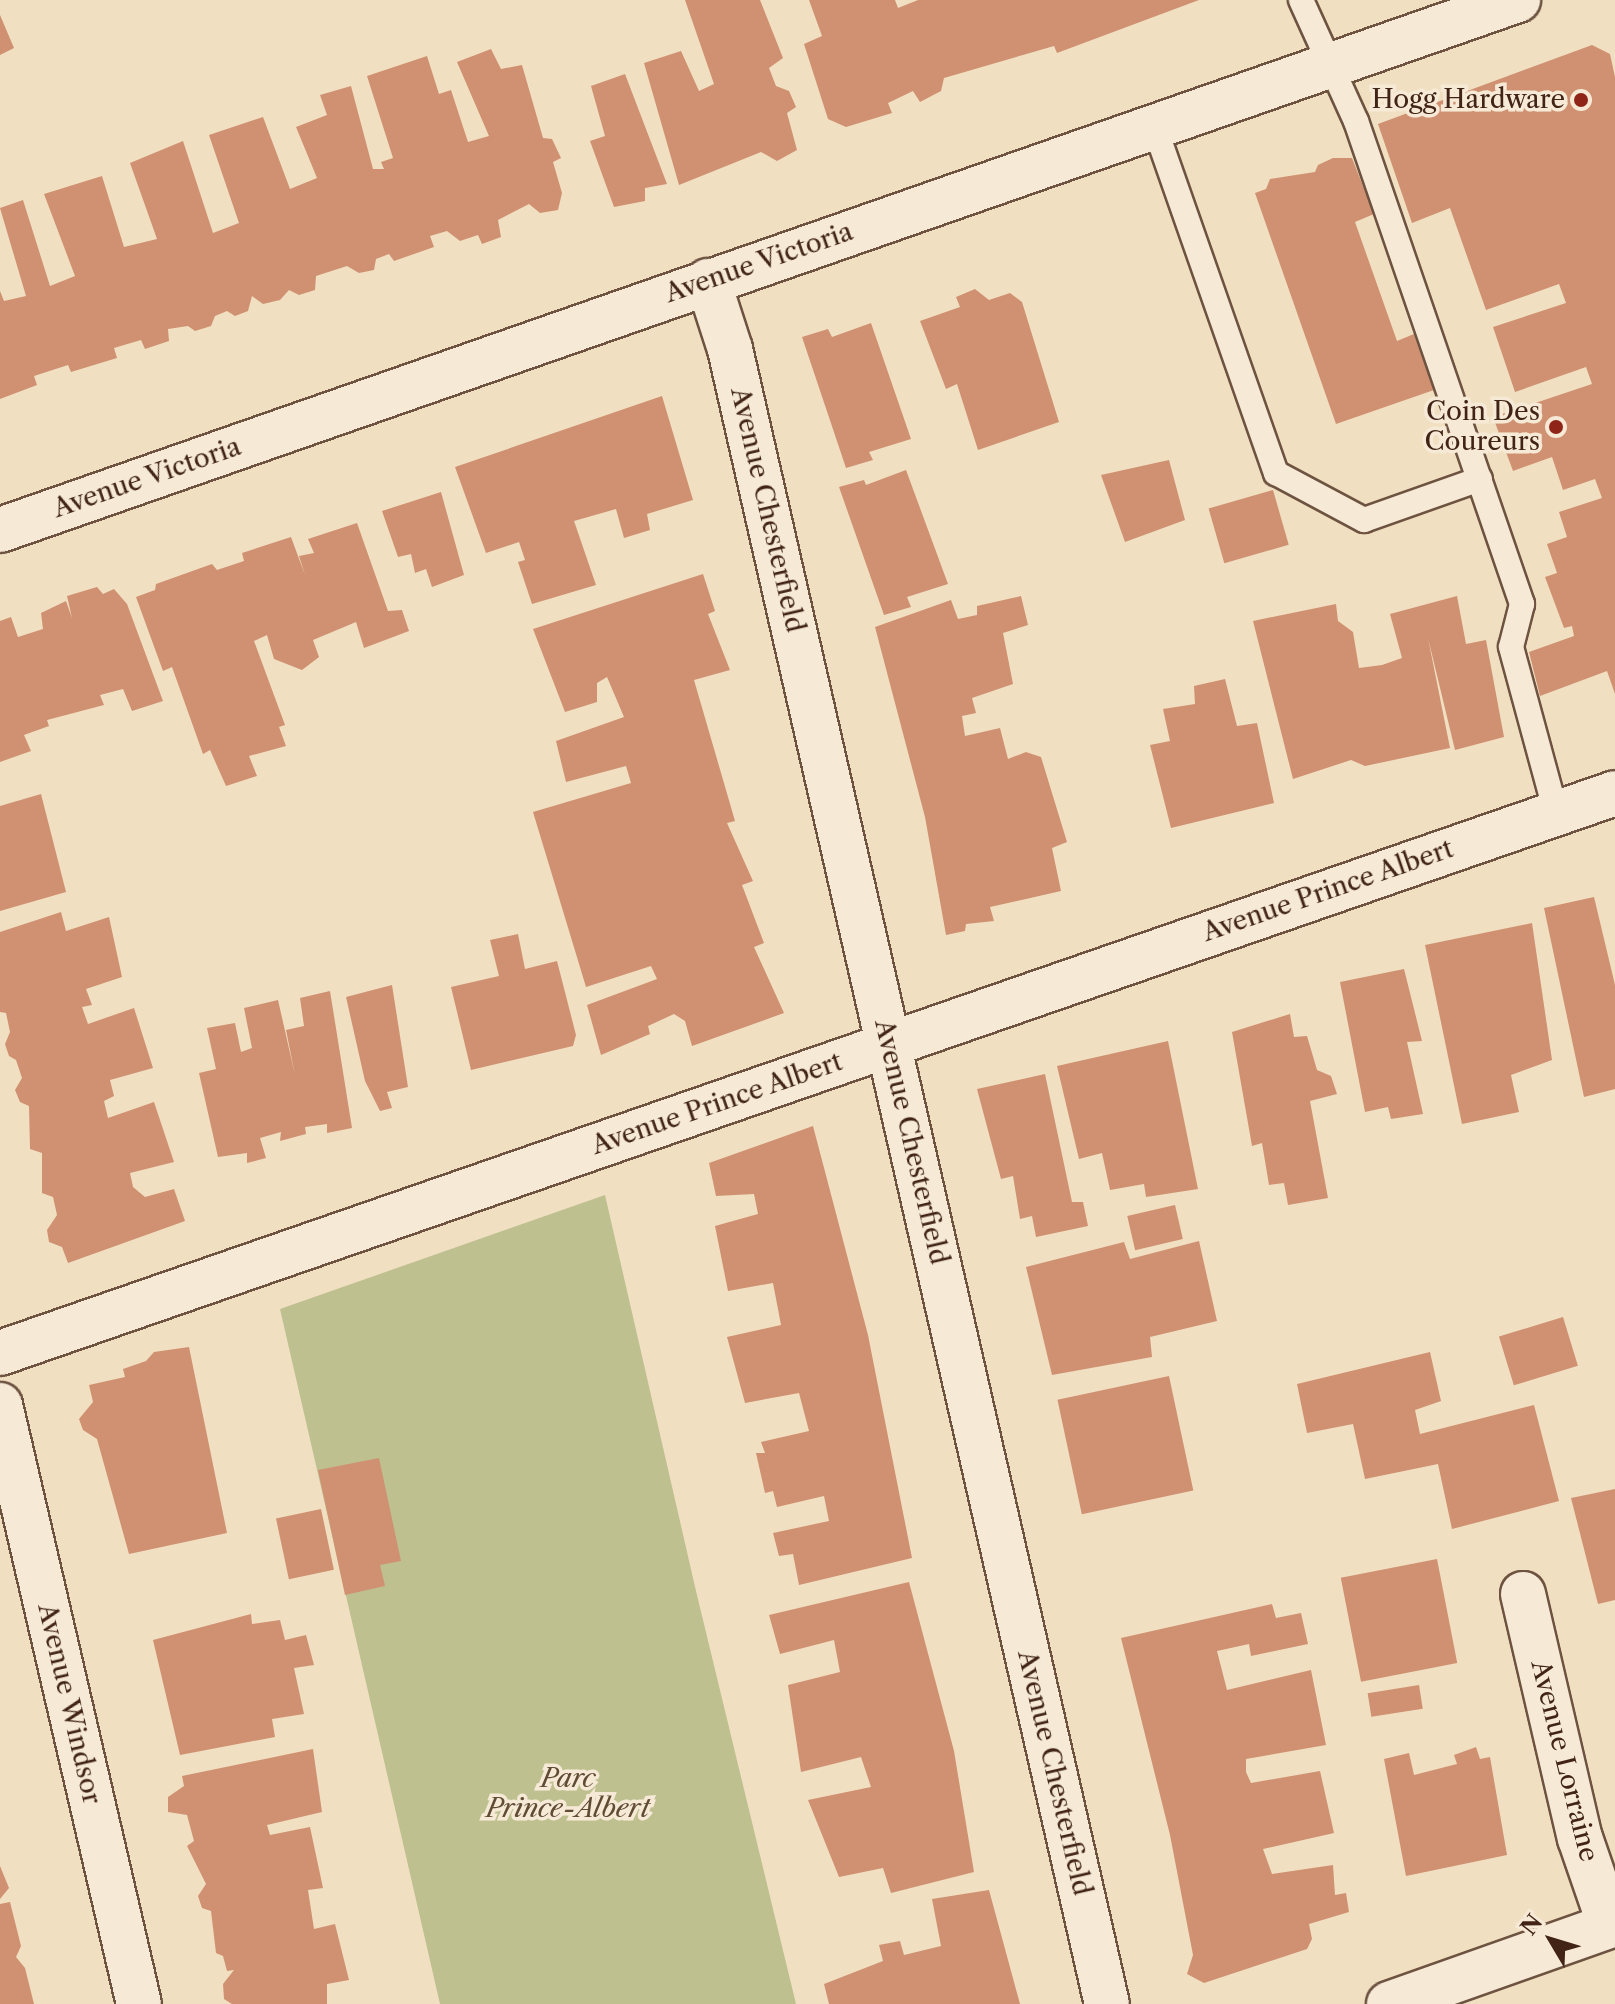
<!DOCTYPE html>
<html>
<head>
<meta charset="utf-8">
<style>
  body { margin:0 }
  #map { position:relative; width:1615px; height:2004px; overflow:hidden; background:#f1dfc1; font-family:"Libre Caslon Text",serif }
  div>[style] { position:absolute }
  .green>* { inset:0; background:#bec090 }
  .building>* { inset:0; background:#cf9171; transform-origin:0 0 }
  .roads { filter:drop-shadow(2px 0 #6d5340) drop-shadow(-2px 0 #6d5340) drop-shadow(0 2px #6d5340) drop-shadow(0 -2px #6d5340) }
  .service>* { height:24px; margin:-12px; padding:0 12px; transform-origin:12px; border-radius:12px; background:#f6ead7 }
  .minor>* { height:44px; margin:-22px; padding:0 22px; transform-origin:22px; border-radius:22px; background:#f6ead7 }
  .tertiary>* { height:44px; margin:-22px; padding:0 22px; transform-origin:22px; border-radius:22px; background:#f6ead7 }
  .dots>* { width:22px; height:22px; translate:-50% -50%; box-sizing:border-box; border:4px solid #f6ead7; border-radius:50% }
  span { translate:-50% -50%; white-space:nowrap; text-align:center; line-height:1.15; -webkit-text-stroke:7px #f6ead7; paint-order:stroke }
  .poi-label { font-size:26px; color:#412415 }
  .right { translate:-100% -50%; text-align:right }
  .street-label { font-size:26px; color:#412415 }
  .park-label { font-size:26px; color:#604b34; font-style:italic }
  .north { position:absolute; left:1511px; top:1900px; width:80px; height:80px; -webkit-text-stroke:6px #f6ead7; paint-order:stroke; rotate:308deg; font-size:22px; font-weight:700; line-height:32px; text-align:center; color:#412415 }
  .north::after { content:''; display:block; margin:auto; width:28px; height:36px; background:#412415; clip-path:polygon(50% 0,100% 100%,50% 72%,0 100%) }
</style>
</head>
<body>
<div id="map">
  <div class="green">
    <i style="clip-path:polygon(605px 1195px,696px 1591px,796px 2004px,440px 2004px,280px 1309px)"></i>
  </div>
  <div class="building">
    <i style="clip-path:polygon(685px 0,760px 0,783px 58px,769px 68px,776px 86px,789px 91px,796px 107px,787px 113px,797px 150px,777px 161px,761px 152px,679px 185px,644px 63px,681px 51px,699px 91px,714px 84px)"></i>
    <i style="clip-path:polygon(809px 0,895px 0,898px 8px,918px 0,1199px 0,1057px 53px,1054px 46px,944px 78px,941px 91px,920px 102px,913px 91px,888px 103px,892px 113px,846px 127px,828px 119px,804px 44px,822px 36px)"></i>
    <i style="clip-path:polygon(0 15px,14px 48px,0 55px)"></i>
    <i style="clip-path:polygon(1592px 45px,1610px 54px,1615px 77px,1615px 694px,1607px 671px,1540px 696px,1529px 652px,1574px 636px,1572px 626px,1564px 628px,1545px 577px,1557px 573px,1547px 544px,1567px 537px,1559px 512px,1602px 498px,1595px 479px,1563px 490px,1552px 457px,1513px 471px,1493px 417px,1592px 384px,1586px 367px,1515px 392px,1493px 327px,1566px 303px,1559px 284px,1486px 310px,1450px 208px,1412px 223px,1378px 124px)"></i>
    <i style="clip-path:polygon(491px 49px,501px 69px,522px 65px,543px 138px,552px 139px,561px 158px,553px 162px,562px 193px,558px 210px,540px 213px,529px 204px,498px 220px,501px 237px,482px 244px,478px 235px,460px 241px,447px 231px,430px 236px,434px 247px,394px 261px,389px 254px,376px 259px,374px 270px,359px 273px,347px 266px,316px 276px,315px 290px,299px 295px,289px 290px,280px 300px,263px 304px,252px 296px,248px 311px,235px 316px,227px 311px,215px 316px,211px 326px,195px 331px,188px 326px,168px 329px,169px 341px,145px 349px,141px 340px,114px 348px,117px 358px,71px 372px,68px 365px,34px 376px,37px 385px,0 399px,0 291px,4px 301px,26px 296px,0 208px,23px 200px,50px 286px,75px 276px,44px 194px,102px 176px,124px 247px,157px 239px,130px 163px,183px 141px,213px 233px,239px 223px,209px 135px,263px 117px,290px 189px,317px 178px,296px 127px,327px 115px,320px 95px,351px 86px,373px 169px,384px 169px,381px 162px,393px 158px,367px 76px,427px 56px,439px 94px,451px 90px,468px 142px,489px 136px,457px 62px)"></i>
    <i style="clip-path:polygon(625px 74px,667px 184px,645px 188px,645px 201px,614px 207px,590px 141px,605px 136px,591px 86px)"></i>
    <i style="clip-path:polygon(1333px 158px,1352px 158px,1374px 214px,1355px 222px,1397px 341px,1414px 334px,1434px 390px,1336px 424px,1255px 193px,1266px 189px,1270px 179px,1315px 172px,1318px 165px)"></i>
    <i style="clip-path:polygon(975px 289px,989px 300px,1010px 293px,1022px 302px,1059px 422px,978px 450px,957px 384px,946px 389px,920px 321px,960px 307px,956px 297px)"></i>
    <i style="clip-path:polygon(871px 323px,911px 439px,869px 452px,873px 460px,846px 468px,802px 337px,828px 329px,832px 337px)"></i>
    <i style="clip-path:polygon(662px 396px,693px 500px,647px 514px,650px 530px,624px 538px,616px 509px,574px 521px,596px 585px,532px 604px,518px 562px,525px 560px,519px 542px,486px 553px,455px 467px)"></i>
    <i style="clip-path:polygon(1169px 460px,1185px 520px,1125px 542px,1101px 475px)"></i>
    <i style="clip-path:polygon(906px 470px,948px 584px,907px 597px,911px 607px,884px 615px,839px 487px,864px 480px,866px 485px)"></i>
    <i style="left:1273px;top:490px;width:57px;height:67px;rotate:74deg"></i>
    <i style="clip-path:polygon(441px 492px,464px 575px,432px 587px,426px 569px,415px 573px,411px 554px,398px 557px,382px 511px)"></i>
    <i style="clip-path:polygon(357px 523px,388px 611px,402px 610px,409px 631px,364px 648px,356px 622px,313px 640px,319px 657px,302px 670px,274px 659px,267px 635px,254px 641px,285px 725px,279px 727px,286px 746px,249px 756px,257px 776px,226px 786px,210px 750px,203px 754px,172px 667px,163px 671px,136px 597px,155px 590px,156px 584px,212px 564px,217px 570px,244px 561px,242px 553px,291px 537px,305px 575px,299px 556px,314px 553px,308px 539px)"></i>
    <i style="clip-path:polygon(703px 574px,715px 611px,708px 614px,730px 670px,694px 680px,735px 821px,727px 823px,753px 881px,742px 885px,764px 943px,754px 947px,784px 1013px,692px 1046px,685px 1021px,674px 1014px,648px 1026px,650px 1034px,601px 1055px,587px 1005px,657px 979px,651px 966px,586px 987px,533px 812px,631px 783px,626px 766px,566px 782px,556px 741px,624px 717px,607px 677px,597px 683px,597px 702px,565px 712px,533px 629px)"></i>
    <i style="clip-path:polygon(97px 587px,103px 594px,114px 589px,127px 604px,163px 701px,132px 711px,123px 689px,100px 695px,104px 705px,47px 720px,49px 726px,24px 735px,31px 751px,0 762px,0 621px,11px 617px,18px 637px,43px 629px,41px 613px,66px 601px,72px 618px,67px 596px)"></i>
    <i style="clip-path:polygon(1021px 596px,1028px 625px,1003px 633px,1013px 684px,972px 698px,976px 713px,962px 716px,965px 736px,1000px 728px,1008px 759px,1026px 752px,1041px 757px,1067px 842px,1052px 848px,1061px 891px,990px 907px,994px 921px,966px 924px,965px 931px,946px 935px,925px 817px,875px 627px,951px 600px,958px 619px,977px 615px,977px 606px)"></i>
    <i style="clip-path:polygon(1457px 596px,1466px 644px,1486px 640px,1504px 737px,1455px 750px,1428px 638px,1450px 748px,1365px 766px,1351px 760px,1293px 779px,1253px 621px,1336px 604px,1338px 621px,1353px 632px,1359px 668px,1382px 665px,1402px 658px,1390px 614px)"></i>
    <i style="clip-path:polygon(1225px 679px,1237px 726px,1257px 723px,1274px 803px,1171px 828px,1150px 745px,1170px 741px,1163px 709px,1195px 704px,1194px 686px)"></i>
    <i style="clip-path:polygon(41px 794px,66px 892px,0 911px,0 806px)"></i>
    <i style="clip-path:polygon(1594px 897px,1615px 985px,1615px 1089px,1584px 1097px,1544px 908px)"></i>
    <i style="clip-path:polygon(61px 912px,66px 931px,109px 917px,122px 977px,86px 989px,92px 1005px,82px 1007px,88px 1024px,134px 1008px,153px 1068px,110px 1080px,114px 1096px,104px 1101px,108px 1118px,154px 1102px,174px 1162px,130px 1173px,133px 1187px,145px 1197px,174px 1189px,185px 1221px,68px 1263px,62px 1247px,49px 1242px,47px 1230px,57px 1215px,53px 1197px,42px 1193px,42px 1153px,30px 1149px,29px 1106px,20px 1102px,15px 1090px,22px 1078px,16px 1060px,9px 1056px,5px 1044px,10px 1032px,6px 1013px,0 1012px,0 932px)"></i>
    <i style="clip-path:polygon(1532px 923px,1552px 1060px,1511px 1075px,1519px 1112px,1462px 1124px,1425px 945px)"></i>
    <i style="clip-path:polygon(518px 934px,525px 969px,557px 961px,576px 1035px,573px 1046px,471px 1070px,451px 987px,499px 976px,490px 940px)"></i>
    <i style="clip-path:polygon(1404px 969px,1422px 1041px,1407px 1042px,1423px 1114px,1391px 1119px,1388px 1107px,1365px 1112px,1340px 982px)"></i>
    <i style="clip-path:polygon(392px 985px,408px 1087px,387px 1092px,392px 1108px,380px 1111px,365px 1081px,346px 997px)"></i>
    <i style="clip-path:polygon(330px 991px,352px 1128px,327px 1133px,327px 1124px,305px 1127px,306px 1134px,280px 1141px,281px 1132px,260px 1138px,266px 1158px,247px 1163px,247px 1153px,218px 1157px,199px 1073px,216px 1069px,207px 1028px,235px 1023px,241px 1052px,252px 1048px,244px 1008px,278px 1000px,295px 1075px,286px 1030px,304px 1026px,300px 998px)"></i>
    <i style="clip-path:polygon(1290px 1014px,1294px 1037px,1307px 1036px,1317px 1070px,1331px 1076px,1337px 1094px,1310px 1101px,1328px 1198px,1288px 1205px,1284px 1183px,1269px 1185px,1262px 1143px,1252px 1146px,1232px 1032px)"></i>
    <i style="clip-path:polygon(1168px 1041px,1198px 1189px,1146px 1197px,1144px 1184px,1110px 1190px,1102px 1153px,1079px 1159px,1057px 1066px)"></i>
    <i style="clip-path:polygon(1045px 1074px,1072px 1202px,1083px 1202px,1088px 1226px,1036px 1237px,1032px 1216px,1020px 1219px,1013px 1176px,1001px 1179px,977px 1089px)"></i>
    <i style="clip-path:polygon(813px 1126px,868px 1335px,912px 1558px,799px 1585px,793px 1554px,779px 1556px,773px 1533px,829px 1521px,824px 1496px,777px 1507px,773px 1491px,765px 1493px,756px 1453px,765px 1453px,761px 1442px,809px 1431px,799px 1393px,745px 1403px,727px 1337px,781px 1325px,773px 1283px,728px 1291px,715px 1226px,758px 1214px,754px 1194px,716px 1196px,709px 1163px)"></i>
    <i style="left:1175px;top:1205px;width:35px;height:49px;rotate:77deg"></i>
    <i style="clip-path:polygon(1199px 1241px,1217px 1321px,1150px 1337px,1152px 1357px,1052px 1375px,1026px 1267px,1124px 1242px,1130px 1259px)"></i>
    <i style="left:1563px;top:1317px;width:51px;height:67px;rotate:73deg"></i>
    <i style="clip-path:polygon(189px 1347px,227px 1533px,129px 1554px,97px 1439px,83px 1430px,79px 1419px,93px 1402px,89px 1385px,125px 1377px,123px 1369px,146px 1361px,154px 1352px)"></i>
    <i style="clip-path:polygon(1430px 1352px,1441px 1401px,1415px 1410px,1420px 1434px,1534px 1405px,1559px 1501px,1452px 1529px,1438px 1464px,1365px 1479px,1353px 1424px,1307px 1433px,1297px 1384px)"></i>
    <i style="left:1169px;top:1376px;width:117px;height:114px;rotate:78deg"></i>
    <i style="clip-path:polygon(379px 1458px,401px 1561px,380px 1565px,385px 1586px,345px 1595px,318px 1470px)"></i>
    <i style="clip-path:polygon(1615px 1489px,1615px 1600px,1598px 1604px,1571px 1498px)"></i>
    <i style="left:321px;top:1509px;width:62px;height:46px;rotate:78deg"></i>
    <i style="left:1437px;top:1559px;width:106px;height:98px;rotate:79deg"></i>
    <i style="clip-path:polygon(909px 1582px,954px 1751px,974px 1872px,891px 1893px,883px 1868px,839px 1877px,808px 1800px,871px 1787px,861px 1757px,801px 1772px,788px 1685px,840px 1672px,834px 1640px,780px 1654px,769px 1615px)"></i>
    <i style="clip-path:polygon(1272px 1604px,1276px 1618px,1301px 1613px,1308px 1644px,1251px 1656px,1249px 1644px,1217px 1651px,1227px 1690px,1311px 1670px,1326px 1745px,1246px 1759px,1246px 1772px,1251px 1783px,1320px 1771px,1334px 1833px,1263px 1849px,1272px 1874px,1333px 1865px,1335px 1895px,1346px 1893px,1349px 1912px,1309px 1924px,1312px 1939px,1307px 1949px,1204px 1983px,1187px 1974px,1193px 1955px,1170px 1835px,1121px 1638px)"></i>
    <i style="clip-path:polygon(251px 1614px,252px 1624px,280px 1620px,285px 1640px,306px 1635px,314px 1665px,294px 1668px,304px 1714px,272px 1719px,275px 1737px,180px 1755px,153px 1640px)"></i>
    <i style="left:1419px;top:1685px;width:24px;height:52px;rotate:81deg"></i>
    <i style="clip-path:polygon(1476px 1747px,1480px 1759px,1490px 1757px,1507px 1855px,1406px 1876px,1384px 1759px,1409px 1753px,1414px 1775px,1457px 1764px,1454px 1755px)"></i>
    <i style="clip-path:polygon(313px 1749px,322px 1812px,267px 1825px,270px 1835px,310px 1827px,323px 1888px,308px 1890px,314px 1929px,335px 1924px,349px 1980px,327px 1984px,327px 2004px,232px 2004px,224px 1999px,223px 1984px,234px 1970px,227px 1971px,223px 1956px,216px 1953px,211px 1911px,202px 1908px,198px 1896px,206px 1884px,187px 1846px,194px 1841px,187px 1815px,168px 1812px,168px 1797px,184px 1786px,182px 1776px)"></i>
    <i style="clip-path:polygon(0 1866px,9px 1888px,0 1899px)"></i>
    <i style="clip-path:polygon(989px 1890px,1020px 2004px,829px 2004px,824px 1984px,883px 1961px,879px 1945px,900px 1941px,904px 1955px,941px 1946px,932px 1899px)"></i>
    <i style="clip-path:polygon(10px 1902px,21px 1946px,16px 1957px,25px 1968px,34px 2004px,0 2004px,0 1904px)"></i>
  </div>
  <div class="roads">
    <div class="service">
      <i style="left:1301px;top:0;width:133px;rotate:65.6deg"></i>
      <i style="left:1356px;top:121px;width:511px;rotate:71.03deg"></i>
      <i style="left:1522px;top:604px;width:44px;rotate:104.3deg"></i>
      <i style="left:1511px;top:647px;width:172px;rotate:74.8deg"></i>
      <i style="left:1154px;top:125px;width:369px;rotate:70.7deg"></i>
      <i style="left:1276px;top:473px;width:100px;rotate:28.1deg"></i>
      <i style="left:1364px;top:520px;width:123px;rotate:-19.5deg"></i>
    </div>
    <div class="minor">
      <i style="left:708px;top:281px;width:71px;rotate:72.1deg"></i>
      <i style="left:730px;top:349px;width:1697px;rotate:77.17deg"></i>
      <i style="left:0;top:1353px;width:1709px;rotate:-19.12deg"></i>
      <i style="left:0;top:1405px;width:615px;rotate:76.94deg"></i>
      <i style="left:1523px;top:1594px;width:251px;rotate:76.9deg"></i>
      <i style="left:1580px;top:1838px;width:92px;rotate:71deg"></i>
      <i style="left:1389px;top:2004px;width:240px;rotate:-19.5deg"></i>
    </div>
    <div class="tertiary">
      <i style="left:0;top:530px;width:1608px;rotate:-19.25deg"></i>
    </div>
  </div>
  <div class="dots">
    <i style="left:1581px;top:100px;background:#8f2418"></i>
    <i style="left:1556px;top:427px;background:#8f2418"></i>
  </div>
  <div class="poi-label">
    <span class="right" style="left:1565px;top:100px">Hogg Hardware</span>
    <span class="right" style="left:1540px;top:427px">Coin Des<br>Coureurs</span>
  </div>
  <div class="street-label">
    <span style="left:759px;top:263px;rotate:-19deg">Avenue Victoria</span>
    <span style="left:147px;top:478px;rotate:-19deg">Avenue Victoria</span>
    <span style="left:767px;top:510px;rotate:77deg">Avenue Chesterfield</span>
    <span style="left:1328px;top:891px;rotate:-19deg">Avenue Prince Albert</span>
    <span style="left:717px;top:1104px;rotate:-19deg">Avenue Prince Albert</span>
    <span style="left:911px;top:1142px;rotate:77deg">Avenue Chesterfield</span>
    <span style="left:69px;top:1704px;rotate:77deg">Avenue Windsor</span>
    <span style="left:1564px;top:1761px;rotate:76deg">Avenue Lorraine</span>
    <span style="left:1054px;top:1773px;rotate:77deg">Avenue Chesterfield</span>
  </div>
  <div class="park-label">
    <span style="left:568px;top:1794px">Parc<br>Prince-Albert</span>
  </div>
  <div class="north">N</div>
</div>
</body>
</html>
